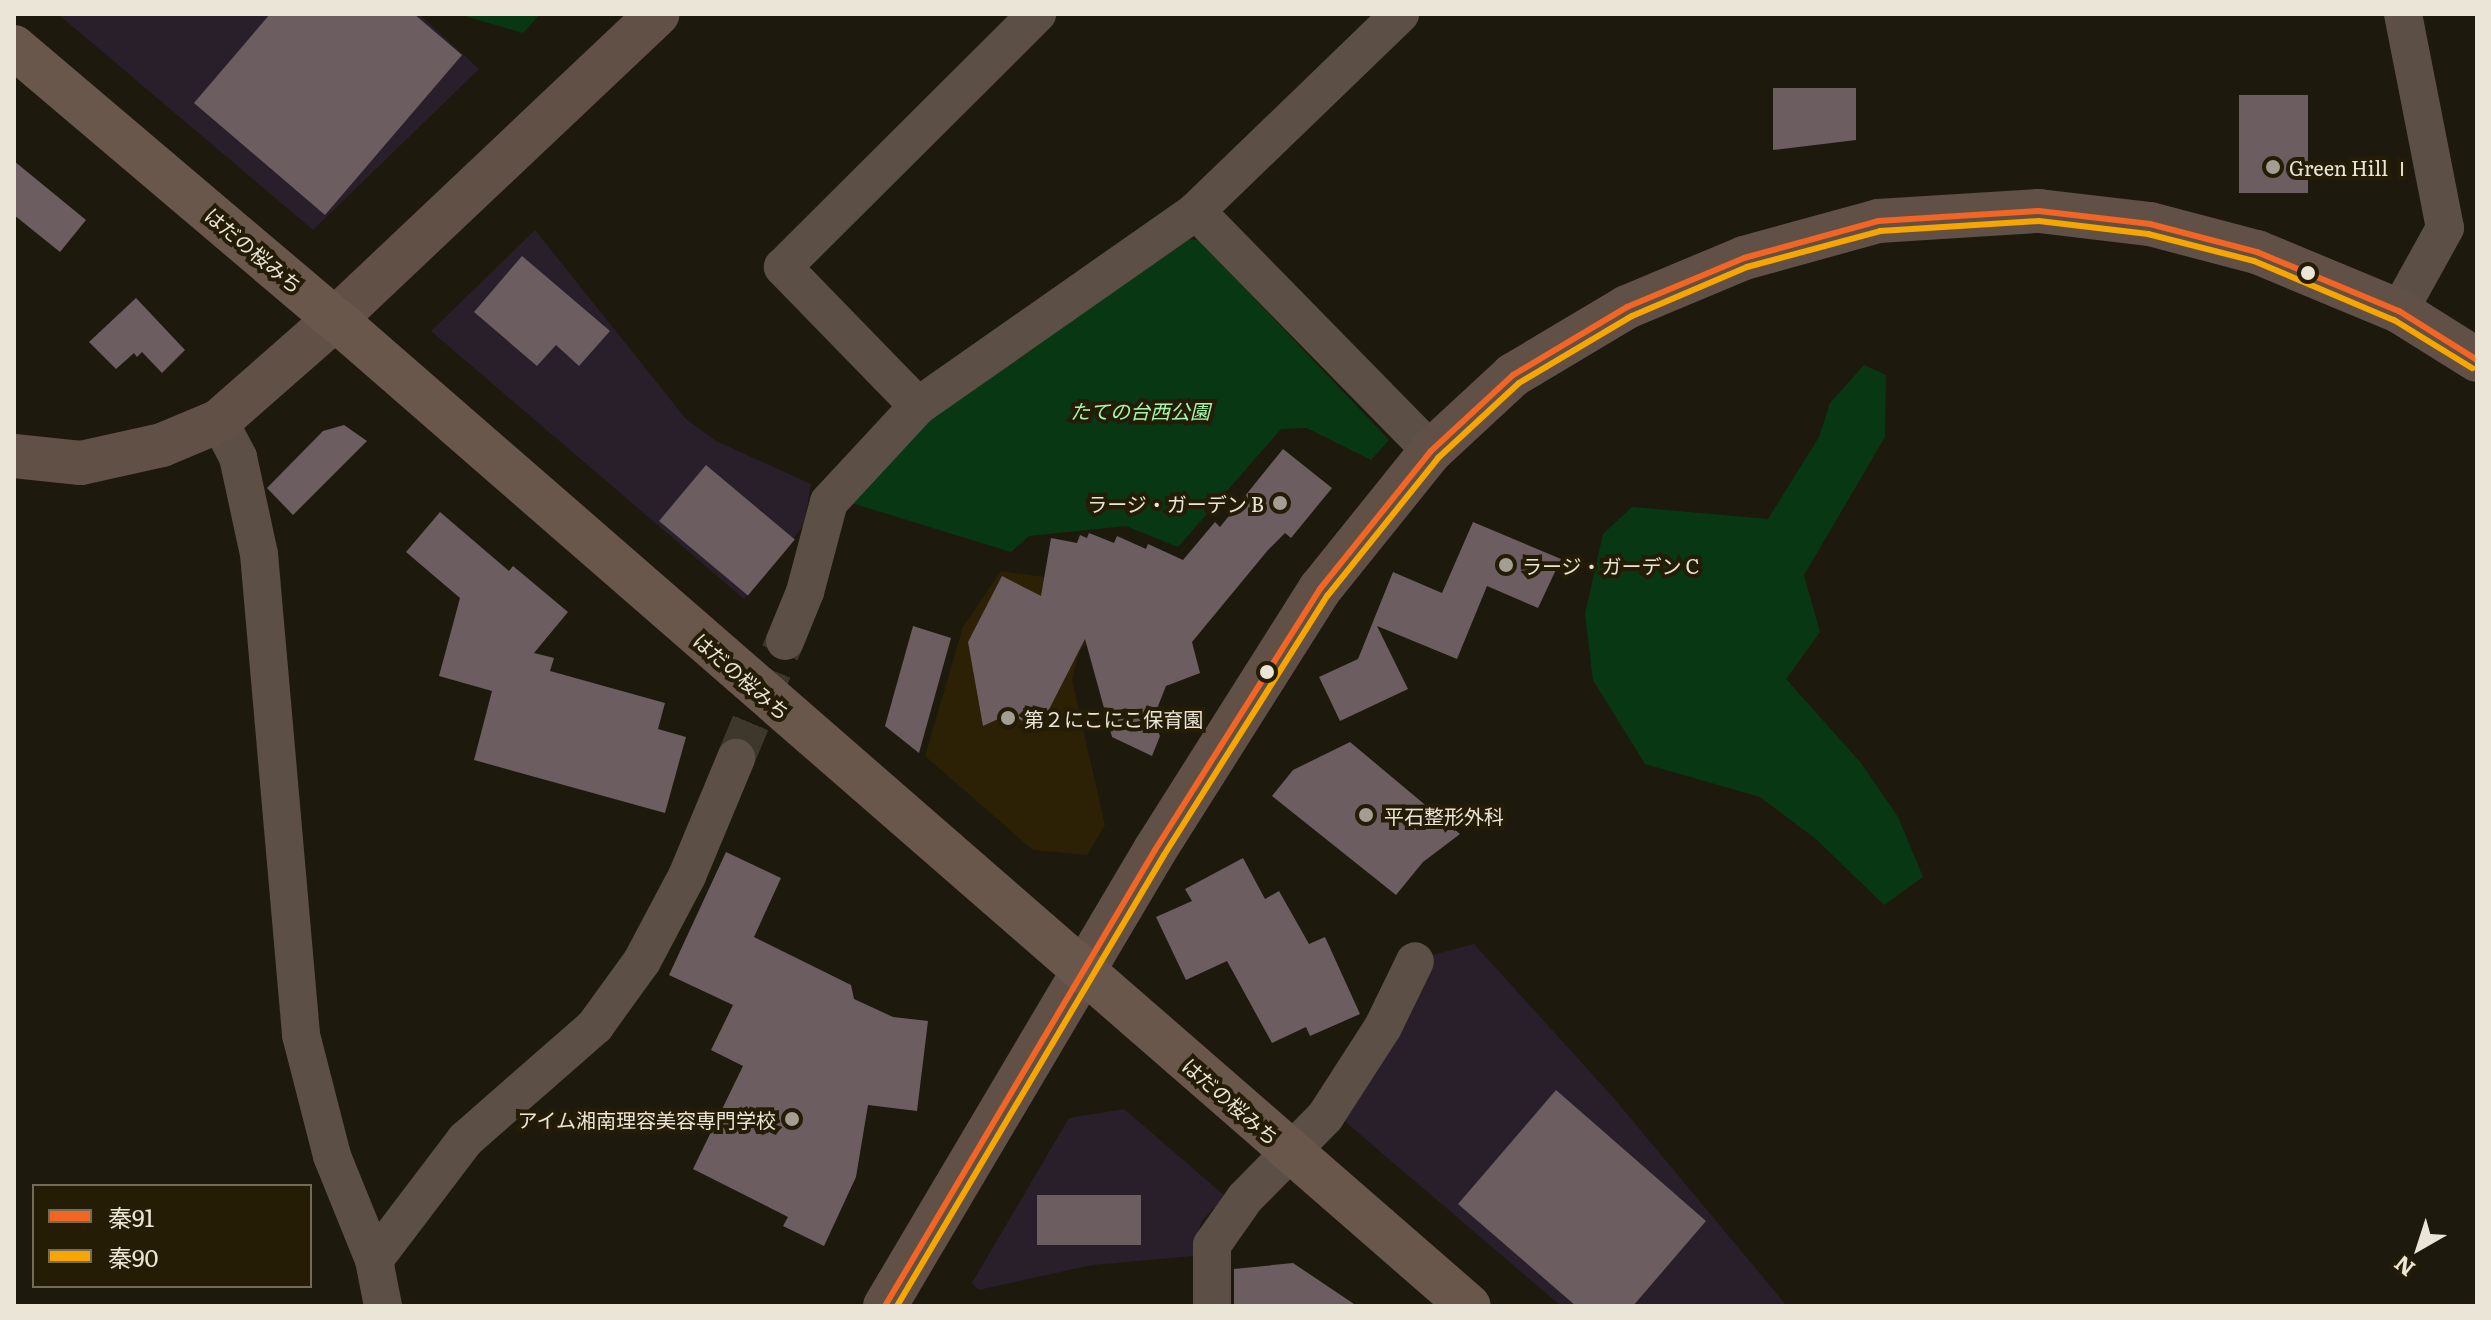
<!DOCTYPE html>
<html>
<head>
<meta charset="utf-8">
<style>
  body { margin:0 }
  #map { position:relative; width:2491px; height:1320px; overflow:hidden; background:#1e190d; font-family:Literata,"Noto Sans JP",serif }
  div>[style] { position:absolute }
  .commercial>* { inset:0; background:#281f2a }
  .built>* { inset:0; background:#2c2105 }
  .green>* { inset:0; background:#083813 }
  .building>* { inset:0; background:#6c5d61; transform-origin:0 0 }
  .street-tunnel>* { height:38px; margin-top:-19px; transform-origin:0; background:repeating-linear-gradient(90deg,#3d382b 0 38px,transparent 0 57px) }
  .street>* { height:38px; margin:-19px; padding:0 19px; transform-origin:19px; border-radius:19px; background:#5c4f46 }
  .secondary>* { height:44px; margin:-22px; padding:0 22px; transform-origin:22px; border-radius:22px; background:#615046 }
  .primary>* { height:44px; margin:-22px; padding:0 22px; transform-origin:22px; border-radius:22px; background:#6a574b }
  .bus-1>* { height:6px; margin:-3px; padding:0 3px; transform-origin:3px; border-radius:3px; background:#f26522 }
  .bus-2>* { height:6px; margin:-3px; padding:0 3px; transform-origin:3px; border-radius:3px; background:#f7a600 }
  .dots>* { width:22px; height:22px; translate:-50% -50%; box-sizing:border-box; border:4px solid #251c06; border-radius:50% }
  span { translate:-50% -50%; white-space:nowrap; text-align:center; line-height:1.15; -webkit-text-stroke:8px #251c06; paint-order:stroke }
  .poi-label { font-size:20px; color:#ebe5d8 }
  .left { translate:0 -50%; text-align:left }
  .right { translate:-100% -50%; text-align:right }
  .street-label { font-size:20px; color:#ebe5d8 }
  .park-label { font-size:20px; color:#a4f6ad; font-style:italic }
  .frame { position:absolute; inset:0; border:16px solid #ebe5d8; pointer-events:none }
  .legend { position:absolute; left:32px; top:1184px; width:280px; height:104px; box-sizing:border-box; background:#251c06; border:2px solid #746c5a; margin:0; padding:10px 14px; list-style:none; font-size:24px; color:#ebe5d8 }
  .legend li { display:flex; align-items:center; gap:16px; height:40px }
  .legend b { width:40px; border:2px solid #746c5a }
  .north { position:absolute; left:2379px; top:1208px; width:80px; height:80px; -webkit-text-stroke:6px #251c06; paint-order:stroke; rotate:219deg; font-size:22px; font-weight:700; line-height:32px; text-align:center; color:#ebe5d8 }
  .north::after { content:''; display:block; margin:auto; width:28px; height:36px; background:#ebe5d8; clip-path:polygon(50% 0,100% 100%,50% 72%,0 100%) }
</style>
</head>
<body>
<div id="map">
  <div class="commercial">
    <i style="clip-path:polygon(58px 14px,419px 14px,479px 69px,313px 230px)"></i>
    <i style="clip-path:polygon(535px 230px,686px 419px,716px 441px,811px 484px,804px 525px,744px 599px,431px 331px)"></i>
    <i style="clip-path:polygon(1474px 944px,1612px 1096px,1787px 1306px,1561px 1306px,1342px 1119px,1429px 956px)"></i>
    <i style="clip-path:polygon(1124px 1109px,1225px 1196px,1201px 1222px,1193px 1256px,1092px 1265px,979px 1290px,972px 1283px,1069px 1118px)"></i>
  </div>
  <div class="built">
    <i style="clip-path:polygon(1001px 571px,1058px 579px,1100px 627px,1079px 652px,1072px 680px,1105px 825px,1087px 855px,1033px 850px,925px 756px,963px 627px)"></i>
  </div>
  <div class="green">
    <i style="clip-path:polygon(458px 14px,540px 14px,523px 33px)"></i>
    <i style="clip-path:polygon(1184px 239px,1199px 240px,1389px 440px,1371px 460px,1307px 428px,1281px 429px,1178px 547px,1126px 526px,1029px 536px,1011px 552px,845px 501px,925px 419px)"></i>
    <i style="clip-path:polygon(1864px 365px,1886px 375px,1885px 437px,1804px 575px,1820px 632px,1786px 679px,1861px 763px,1898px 817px,1923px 877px,1884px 905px,1817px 840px,1760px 797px,1645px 764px,1593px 680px,1585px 614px,1603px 534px,1632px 507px,1768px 519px,1819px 437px,1830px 403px)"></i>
  </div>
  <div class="building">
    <i style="clip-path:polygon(270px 14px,414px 14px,462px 55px,325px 215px,194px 103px)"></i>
    <i style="clip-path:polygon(1773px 88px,1856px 88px,1856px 140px,1773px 150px)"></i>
    <i style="left:2239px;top:95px;width:69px;height:98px"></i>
    <i style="clip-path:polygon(14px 161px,86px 220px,60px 252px,14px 215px)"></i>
    <i style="clip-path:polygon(522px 256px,610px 331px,579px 366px,556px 345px,537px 366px,474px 312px)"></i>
    <i style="clip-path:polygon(136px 298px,185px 350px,162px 373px,142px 352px,137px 357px,134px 353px,116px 369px,89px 342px)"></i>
    <i style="clip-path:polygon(344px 425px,367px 441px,293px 515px,267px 488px,323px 431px)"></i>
    <i style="clip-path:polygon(1283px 449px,1332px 488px,1291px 538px,1285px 533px,1268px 550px,1192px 642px,1200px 673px,1166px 686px,1153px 719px,1160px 736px,1152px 756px,1112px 737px,1085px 639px,1039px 729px,1009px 714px,983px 726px,968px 642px,1002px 576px,1041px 596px,1051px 538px,1077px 543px,1080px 535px,1087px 538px,1089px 533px,1114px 543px,1117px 536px,1146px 549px,1148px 544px,1183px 560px,1215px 522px,1220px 527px)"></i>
    <i style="left:706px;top:465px;width:116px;height:73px;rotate:40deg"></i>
    <i style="clip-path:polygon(440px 512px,509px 571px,513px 566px,568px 612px,534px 653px,554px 658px,550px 671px,665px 703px,658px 729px,686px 737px,665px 813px,474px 760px,492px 691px,439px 676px,460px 598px,406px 552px)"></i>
    <i style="clip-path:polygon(1473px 522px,1561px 559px,1538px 608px,1487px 586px,1457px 659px,1377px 626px,1408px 689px,1340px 721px,1319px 677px,1358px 659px,1393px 572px,1442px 593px)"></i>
    <i style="clip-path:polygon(913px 626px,951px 638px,919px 753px,885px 726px)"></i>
    <i style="clip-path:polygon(1350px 742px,1460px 834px,1423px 862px,1396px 895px,1272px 796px,1293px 770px)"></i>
    <i style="clip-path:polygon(726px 852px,781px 878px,754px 937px,851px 985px,854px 999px,893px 1017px,928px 1021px,917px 1111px,868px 1105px,856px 1177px,824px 1246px,783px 1226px,788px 1217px,693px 1169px,743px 1066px,711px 1050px,733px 1005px,669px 975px)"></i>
    <i style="clip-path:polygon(1243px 858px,1265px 899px,1279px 891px,1309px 944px,1325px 937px,1360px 1014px,1310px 1036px,1306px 1027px,1272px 1043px,1227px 961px,1186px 980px,1156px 917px,1192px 901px,1185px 889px)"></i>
    <i style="clip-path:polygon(1556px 1090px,1706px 1221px,1633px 1306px,1576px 1306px,1458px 1204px)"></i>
    <i style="left:1037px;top:1195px;width:104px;height:50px"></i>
    <i style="clip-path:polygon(1293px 1263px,1357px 1306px,1234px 1306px,1234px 1269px)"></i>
  </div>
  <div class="street-tunnel">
    <i style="left:736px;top:758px;width:127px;rotate:-67.3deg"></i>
  </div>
  <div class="street">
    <i style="left:1196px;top:211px;width:336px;rotate:45.6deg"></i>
    <i style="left:2399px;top:311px;width:95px;rotate:-61deg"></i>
    <i style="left:2445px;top:228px;width:218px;rotate:-101.1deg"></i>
    <i style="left:918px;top:406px;width:194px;rotate:-134.2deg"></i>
    <i style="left:783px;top:267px;width:359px;rotate:-44.9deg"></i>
    <i style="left:219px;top:421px;width:41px;rotate:62.2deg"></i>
    <i style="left:238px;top:457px;width:99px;rotate:77.8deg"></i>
    <i style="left:259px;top:554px;width:483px;rotate:85deg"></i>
    <i style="left:301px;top:1035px;width:125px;rotate:75.6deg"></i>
    <i style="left:332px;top:1156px;width:112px;rotate:68deg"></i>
    <i style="left:374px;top:1260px;width:47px;rotate:78.9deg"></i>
    <i style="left:785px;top:641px;width:53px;rotate:-67.8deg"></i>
    <i style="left:805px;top:592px;width:93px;rotate:-75.1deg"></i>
    <i style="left:829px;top:502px;width:131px;rotate:-47.2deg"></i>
    <i style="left:918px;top:406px;width:340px;rotate:-35deg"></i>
    <i style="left:1196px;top:211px;width:284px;rotate:-44deg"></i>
    <i style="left:374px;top:1260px;width:151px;rotate:-52.8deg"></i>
    <i style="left:465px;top:1140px;width:173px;rotate:-41.2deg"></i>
    <i style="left:595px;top:1026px;width:80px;rotate:-54.1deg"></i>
    <i style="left:642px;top:961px;width:96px;rotate:-62.1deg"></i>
    <i style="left:687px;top:876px;width:128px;rotate:-67.4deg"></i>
    <i style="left:1212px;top:1306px;width:61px;rotate:-90deg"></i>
    <i style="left:1212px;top:1245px;width:57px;rotate:-54.9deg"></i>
    <i style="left:1245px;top:1198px;width:114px;rotate:-45.4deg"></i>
    <i style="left:1325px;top:1117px;width:107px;rotate:-57.2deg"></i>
    <i style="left:1383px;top:1027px;width:73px;rotate:-64.1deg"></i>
  </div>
  <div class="secondary">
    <i style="left:14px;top:456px;width:67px;rotate:6deg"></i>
    <i style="left:81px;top:463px;width:83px;rotate:-12.5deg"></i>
    <i style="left:162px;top:445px;width:62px;rotate:-22.8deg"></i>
    <i style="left:219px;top:421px;width:154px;rotate:-41.3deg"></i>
    <i style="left:335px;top:319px;width:444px;rotate:-43.4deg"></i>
    <i style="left:885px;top:1306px;width:530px;rotate:-59.37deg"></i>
    <i style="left:1155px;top:850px;width:309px;rotate:-57.7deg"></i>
    <i style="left:1320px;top:589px;width:177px;rotate:-51.2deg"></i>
    <i style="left:1431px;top:451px;width:112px;rotate:-42.8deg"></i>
    <i style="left:1513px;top:375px;width:133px;rotate:-30.8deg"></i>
    <i style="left:1627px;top:307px;width:127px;rotate:-22.7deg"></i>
    <i style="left:1744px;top:258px;width:139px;rotate:-15.4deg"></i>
    <i style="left:1878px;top:221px;width:161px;rotate:-3.6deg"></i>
    <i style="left:2039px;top:211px;width:112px;rotate:6.7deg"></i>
    <i style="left:2150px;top:224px;width:111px;rotate:14.7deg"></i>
    <i style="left:2257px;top:252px;width:154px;rotate:22.6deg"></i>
    <i style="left:2399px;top:311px;width:92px;rotate:32.1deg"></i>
  </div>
  <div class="primary">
    <i style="left:14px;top:47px;width:421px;rotate:40.3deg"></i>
    <i style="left:335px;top:319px;width:1503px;rotate:41.04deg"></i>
  </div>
  <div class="bus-1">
    <i style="left:885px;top:1306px;width:530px;rotate:-59.37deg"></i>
    <i style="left:1155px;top:850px;width:309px;rotate:-57.7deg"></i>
    <i style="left:1320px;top:589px;width:177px;rotate:-51.2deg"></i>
    <i style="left:1431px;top:451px;width:112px;rotate:-42.8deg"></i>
    <i style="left:1513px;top:375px;width:133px;rotate:-30.8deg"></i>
    <i style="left:1627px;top:307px;width:127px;rotate:-22.7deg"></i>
    <i style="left:1744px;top:258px;width:139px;rotate:-15.4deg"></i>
    <i style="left:1878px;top:221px;width:161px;rotate:-3.6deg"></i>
    <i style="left:2039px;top:211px;width:112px;rotate:6.7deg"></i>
    <i style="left:2150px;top:224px;width:111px;rotate:14.7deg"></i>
    <i style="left:2257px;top:252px;width:154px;rotate:22.6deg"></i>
    <i style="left:2399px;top:311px;width:92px;rotate:32.1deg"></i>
  </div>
  <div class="bus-2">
    <i style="left:897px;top:1306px;width:524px;rotate:-59.37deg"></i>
    <i style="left:1164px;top:855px;width:307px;rotate:-57.8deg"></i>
    <i style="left:1328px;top:595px;width:176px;rotate:-51.2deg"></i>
    <i style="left:1438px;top:458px;width:110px;rotate:-42.8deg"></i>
    <i style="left:1519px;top:383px;width:131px;rotate:-30.7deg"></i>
    <i style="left:1632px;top:316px;width:125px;rotate:-23.1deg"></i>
    <i style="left:1747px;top:267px;width:138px;rotate:-15.1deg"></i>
    <i style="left:1880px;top:231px;width:159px;rotate:-3.6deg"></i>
    <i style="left:2039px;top:221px;width:110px;rotate:6.8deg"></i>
    <i style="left:2148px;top:234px;width:109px;rotate:14.3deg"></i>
    <i style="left:2254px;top:261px;width:152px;rotate:22.9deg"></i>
    <i style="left:2394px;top:320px;width:92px;rotate:31.6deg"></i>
  </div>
  <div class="dots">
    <i style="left:2273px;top:167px;background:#a39e91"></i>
    <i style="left:2308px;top:273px;background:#ebe5d8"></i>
    <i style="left:1280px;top:503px;background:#a39e91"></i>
    <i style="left:1506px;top:565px;background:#a39e91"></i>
    <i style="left:1267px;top:672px;background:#ebe5d8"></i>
    <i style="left:1008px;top:718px;background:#a39e91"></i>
    <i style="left:1366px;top:815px;background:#a39e91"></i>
    <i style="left:792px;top:1119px;background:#a39e91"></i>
  </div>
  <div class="poi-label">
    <span class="left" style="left:2289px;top:167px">Green Hill Ⅰ</span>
    <span class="right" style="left:1264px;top:503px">ラージ・ガーデン B</span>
    <span class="left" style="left:1522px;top:565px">ラージ・ガーデン C</span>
    <span class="left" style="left:1024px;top:718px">第２にこにこ保育園</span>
    <span class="left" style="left:1384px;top:815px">平石整形外科</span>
    <span class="right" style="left:776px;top:1119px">アイム湘南理容美容専門学校</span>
  </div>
  <div class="street-label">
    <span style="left:254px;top:250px;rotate:40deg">はだの桜みち</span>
    <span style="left:742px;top:676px;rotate:41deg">はだの桜みち</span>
    <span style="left:1231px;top:1101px;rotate:41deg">はだの桜みち</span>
  </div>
  <div class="park-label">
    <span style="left:1140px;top:410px">たての台西公園</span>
  </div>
  <div class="frame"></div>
  <ul class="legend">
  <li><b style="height:10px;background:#f26522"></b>秦91</li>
  <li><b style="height:10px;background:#f7a600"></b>秦90</li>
  </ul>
  <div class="north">N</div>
</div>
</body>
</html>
